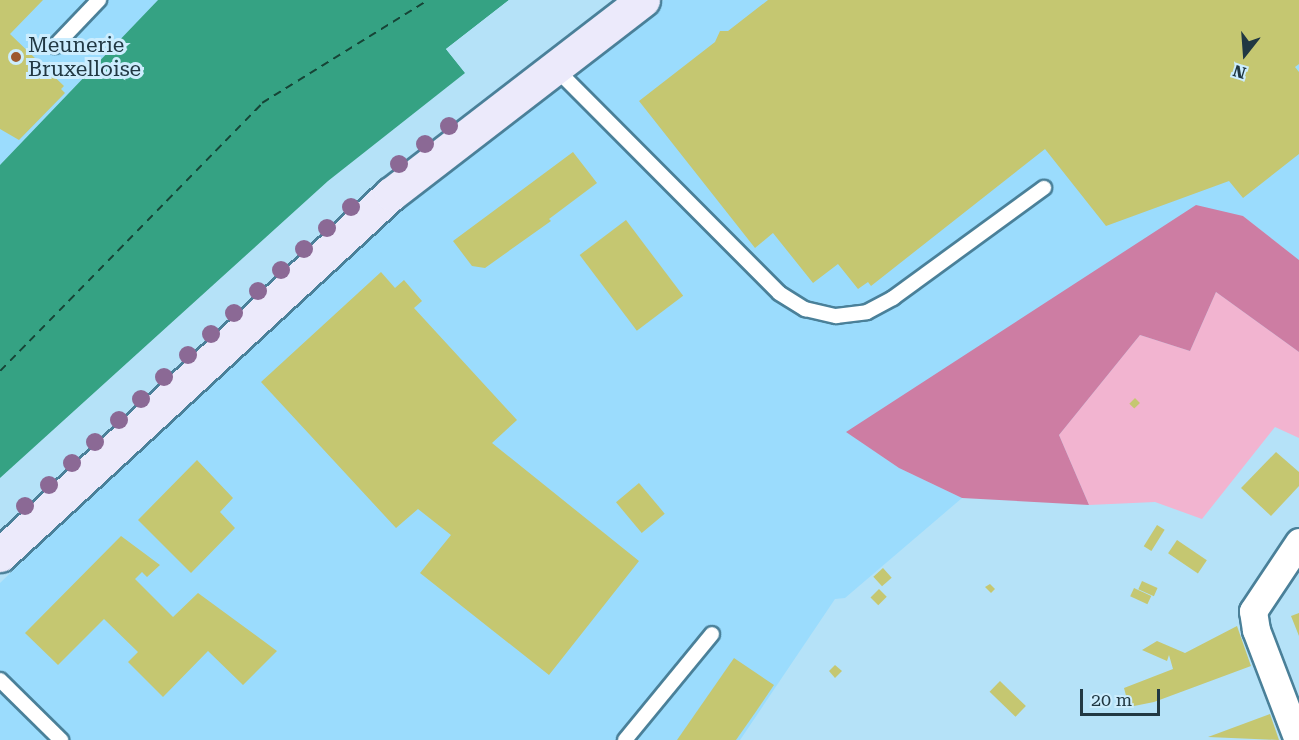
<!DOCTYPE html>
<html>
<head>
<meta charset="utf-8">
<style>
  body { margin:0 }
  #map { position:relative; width:1299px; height:740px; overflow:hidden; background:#b5e2f8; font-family:"Roboto Serif",serif }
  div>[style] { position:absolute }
  .built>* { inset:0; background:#9bdcfd }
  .green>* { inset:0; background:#f2b4d0 }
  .forest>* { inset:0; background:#cd7da3 }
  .water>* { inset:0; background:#35a283 }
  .pier>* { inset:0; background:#b5e2f8 }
  .ferry>* { height:1.5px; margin-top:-0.75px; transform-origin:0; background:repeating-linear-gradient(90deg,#164436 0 8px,transparent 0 14px) }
  .building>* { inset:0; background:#c5c771; transform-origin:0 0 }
  .roads { filter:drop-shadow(2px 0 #4a8099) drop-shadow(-2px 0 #4a8099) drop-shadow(0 2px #4a8099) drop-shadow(0 -2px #4a8099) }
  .lane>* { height:14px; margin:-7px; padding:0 7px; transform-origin:7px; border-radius:7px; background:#fff }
  .street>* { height:27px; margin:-13.5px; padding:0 13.5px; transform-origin:13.5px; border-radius:13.5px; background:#fff }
  .secondary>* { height:33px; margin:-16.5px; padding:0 16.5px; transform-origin:16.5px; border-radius:16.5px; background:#eceafb }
  .trees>* { width:18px; height:18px; margin:-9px; border-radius:50%; background:#8b6995 }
  .dots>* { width:16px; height:16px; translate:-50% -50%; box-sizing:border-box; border:3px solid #ccedfe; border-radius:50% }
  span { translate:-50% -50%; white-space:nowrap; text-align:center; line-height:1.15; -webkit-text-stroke:6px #ccedfe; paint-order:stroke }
  .poi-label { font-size:21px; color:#213843 }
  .left { translate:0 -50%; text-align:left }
  .north { position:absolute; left:1215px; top:24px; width:60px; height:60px; -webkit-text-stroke:4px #ccedfe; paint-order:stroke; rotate:197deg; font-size:16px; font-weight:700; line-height:24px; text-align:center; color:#213843 }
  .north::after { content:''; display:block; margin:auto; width:21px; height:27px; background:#213843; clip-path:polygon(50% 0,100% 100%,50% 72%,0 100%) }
  .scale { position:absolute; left:1080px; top:689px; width:80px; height:27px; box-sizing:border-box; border:3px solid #213843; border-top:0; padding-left:8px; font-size:18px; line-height:21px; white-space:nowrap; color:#213843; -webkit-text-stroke:4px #ccedfe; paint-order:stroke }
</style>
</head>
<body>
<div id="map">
  <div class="built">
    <i style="clip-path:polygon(0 0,158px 0,0 165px)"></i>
    <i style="clip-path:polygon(664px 0,1299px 0,1299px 260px,1243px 216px,847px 432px,899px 468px,962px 498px,845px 598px,835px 599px,740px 740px,0 740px,0 583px,372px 225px)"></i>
  </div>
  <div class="green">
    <i style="clip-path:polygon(1216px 292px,1299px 352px,1299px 438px,1275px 427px,1202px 519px,1155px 502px,1089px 505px,1059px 435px,1140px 335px,1190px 351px)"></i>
  </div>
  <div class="forest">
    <i style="clip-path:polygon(1196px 205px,1243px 216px,1299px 260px,1299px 352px,1216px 292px,1190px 351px,1140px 335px,1059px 435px,1089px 505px,962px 498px,899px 468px,846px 432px)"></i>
  </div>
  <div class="water">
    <i style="clip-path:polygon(158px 0,509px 0,446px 49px,465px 73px,328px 181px,0 478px,0 165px)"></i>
  </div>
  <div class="pier">
    <i style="clip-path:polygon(509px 0,512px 0,450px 49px,467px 75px,446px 49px)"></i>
  </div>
  <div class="ferry">
    <i style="left:0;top:371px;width:375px;rotate:-45.6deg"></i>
    <i style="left:262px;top:103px;width:195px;rotate:-31.8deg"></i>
  </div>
  <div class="building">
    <i style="clip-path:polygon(0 0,43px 0,10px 34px,64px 86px,61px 89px,65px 93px,19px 140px,0 129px)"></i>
    <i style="clip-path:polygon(768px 0,1299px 0,1299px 64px,1295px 67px,1299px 72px,1299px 154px,1243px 198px,1229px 181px,1106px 226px,1045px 149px,871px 286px,868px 282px,858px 289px,838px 264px,813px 283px,773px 233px,755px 248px,639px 101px,715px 42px,720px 31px,728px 31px)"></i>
    <i style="clip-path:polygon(573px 152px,597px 183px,549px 219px,551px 221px,485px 268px,472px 266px,453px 241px)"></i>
    <i style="left:626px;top:220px;width:95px;height:58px;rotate:53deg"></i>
    <i style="clip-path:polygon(381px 272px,395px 288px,404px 280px,422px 301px,414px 308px,517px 420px,492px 443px,639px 561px,549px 675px,420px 573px,451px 535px,418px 509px,396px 528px,261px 382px)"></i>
    <i style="left:1135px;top:398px;width:7px;height:8px;rotate:45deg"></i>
    <i style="clip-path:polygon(1276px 452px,1299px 472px,1299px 486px,1271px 516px,1241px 488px)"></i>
    <i style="clip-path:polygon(197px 460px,233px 498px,220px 512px,235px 528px,191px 573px,138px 520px)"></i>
    <i style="left:639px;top:483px;width:40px;height:30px;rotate:50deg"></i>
    <i style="left:1157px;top:525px;width:9px;height:25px;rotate:32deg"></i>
    <i style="clip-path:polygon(121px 536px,160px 565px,147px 577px,142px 572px,135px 579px,173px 617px,198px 593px,277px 651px,243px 685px,208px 651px,163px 697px,128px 662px,138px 652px,104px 619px,58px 665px,25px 633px)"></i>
    <i style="left:1177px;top:540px;width:36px;height:16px;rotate:34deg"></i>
    <i style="left:883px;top:568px;width:13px;height:13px;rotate:48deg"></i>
    <i style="left:1142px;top:581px;width:17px;height:9px;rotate:24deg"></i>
    <i style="clip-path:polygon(990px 584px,995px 589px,991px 593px,985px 587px)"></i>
    <i style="left:1134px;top:588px;width:19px;height:9px;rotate:25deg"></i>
    <i style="left:879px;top:589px;width:11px;height:12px;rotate:45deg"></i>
    <i style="clip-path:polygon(1299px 613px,1299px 636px,1291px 616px)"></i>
    <i style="clip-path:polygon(1237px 626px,1251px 666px,1154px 702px,1129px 707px,1124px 688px,1173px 669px,1169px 655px,1167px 661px,1142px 650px,1157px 641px,1185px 653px)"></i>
    <i style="clip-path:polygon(734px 658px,774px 685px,755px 713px,736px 740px,677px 740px)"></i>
    <i style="clip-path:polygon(835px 665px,842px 671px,835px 678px,829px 671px)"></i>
    <i style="left:1000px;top:681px;width:36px;height:15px;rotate:44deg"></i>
    <i style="clip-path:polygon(1270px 714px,1279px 740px,1208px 737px)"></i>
  </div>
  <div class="roads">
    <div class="lane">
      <i style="left:55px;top:46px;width:64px;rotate:-46.3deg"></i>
      <i style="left:555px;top:68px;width:317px;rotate:45.1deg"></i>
      <i style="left:779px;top:293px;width:31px;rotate:32deg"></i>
      <i style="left:805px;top:309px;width:32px;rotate:13deg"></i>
      <i style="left:836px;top:316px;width:31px;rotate:-7deg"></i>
      <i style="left:867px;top:312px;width:30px;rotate:-28deg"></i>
      <i style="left:893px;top:298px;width:187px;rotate:-36.1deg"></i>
      <i style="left:0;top:680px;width:86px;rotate:44.5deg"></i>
      <i style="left:625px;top:740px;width:137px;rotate:-50.6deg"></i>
    </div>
    <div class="street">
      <i style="left:1298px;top:740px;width:118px;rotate:-110.9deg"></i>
      <i style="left:1256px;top:630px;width:19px;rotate:-99deg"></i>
      <i style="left:1253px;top:611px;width:83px;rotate:-56.3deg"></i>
    </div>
    <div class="secondary">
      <i style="left:0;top:555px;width:532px;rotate:-42.72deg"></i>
      <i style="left:391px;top:194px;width:318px;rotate:-37.6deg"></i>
    </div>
  </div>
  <div class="trees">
    <i style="left:449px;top:126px"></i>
    <i style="left:425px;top:144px"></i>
    <i style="left:399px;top:164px"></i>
    <i style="left:351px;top:207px"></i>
    <i style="left:327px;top:228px"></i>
    <i style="left:304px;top:249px"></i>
    <i style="left:281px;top:270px"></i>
    <i style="left:258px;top:291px"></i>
    <i style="left:234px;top:313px"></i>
    <i style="left:211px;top:334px"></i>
    <i style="left:188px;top:355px"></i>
    <i style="left:164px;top:377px"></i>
    <i style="left:141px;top:399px"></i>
    <i style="left:119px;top:420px"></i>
    <i style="left:95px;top:442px"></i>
    <i style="left:72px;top:463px"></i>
    <i style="left:49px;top:485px"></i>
    <i style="left:25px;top:506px"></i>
  </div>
  <div class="dots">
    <i style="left:16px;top:57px;background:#9e592e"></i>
  </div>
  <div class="poi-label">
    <span class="left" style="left:28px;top:57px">Meunerie<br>Bruxelloise</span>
  </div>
  <div class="north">N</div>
  <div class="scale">20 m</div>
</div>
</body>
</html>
